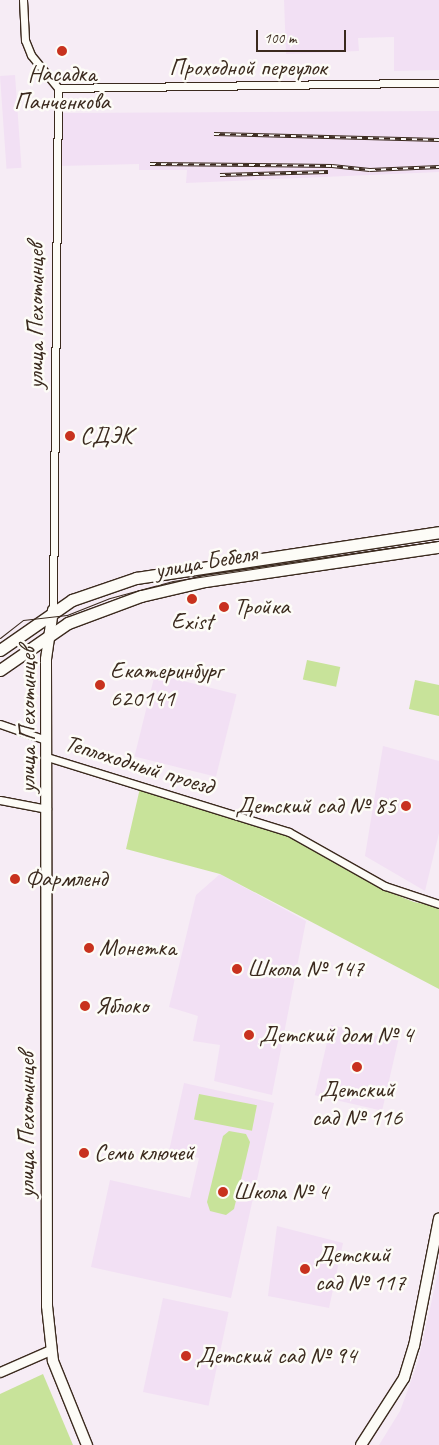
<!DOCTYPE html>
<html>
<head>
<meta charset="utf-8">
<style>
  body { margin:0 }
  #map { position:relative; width:439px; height:1445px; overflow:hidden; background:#f6ecf5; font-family:Caveat,sans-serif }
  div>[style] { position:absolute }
  .built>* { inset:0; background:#f2e0f4; transform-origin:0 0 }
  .green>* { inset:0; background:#c8e39a; transform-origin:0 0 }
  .roads { filter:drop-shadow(1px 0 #3b2a1e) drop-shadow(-1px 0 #3b2a1e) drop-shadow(0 1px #3b2a1e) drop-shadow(0 -1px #3b2a1e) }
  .minor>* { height:7px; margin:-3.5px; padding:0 3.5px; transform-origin:3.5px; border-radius:3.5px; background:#fdfcf7 }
  .tertiary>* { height:9px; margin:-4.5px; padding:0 4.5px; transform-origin:4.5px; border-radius:4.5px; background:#fdfcf7 }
  .secondary>* { height:10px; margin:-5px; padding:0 5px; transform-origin:5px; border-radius:5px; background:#fdfcf7 }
  .primary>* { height:11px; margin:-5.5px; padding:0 5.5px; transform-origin:5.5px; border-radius:5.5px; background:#fdfcf7 }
  .tram>* { height:1px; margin:-0.5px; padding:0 0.5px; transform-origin:0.5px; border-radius:0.5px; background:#3b2a1e }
  .rail>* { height:4px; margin-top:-2px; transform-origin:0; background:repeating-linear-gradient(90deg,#fdfcf7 0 5.5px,#3b2a1e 0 11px); box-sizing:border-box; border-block:1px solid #3b2a1e }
  .dots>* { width:14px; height:14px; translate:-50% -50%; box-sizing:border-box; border:2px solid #fdfcf7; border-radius:50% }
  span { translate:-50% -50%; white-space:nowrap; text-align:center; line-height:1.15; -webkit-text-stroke:5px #fdfcf7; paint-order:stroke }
  .street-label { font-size:24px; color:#3b2a1e }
  .poi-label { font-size:24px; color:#3b2a1e }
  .left { translate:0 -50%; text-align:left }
  .right { translate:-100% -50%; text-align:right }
  .scale { position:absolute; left:256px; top:30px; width:90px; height:22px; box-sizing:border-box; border:2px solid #3b2a1e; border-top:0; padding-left:6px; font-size:15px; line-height:18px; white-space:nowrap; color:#3b2a1e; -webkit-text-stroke:4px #fdfcf7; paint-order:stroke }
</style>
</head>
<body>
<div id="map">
  <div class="built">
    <i style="clip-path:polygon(284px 0,439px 0,439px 70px,394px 71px,394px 37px,358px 38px,359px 51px,286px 54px)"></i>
    <i style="left:15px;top:75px;width:93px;height:15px;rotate:86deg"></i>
    <i style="clip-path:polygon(439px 111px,439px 172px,186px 183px,187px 170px,139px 170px,139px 164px,60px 166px,60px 113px)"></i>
    <i style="left:155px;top:674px;width:84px;height:85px;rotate:14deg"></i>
    <i style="clip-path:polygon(383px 746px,439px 761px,439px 833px,425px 891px,365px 856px)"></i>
    <i style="clip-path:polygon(220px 874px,306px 921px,272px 1095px,214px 1081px,220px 1045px,193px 1041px,198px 1016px,169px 1007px,196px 895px)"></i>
    <i style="left:331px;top:1025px;width:69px;height:72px;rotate:13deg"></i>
    <i style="clip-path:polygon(184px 1083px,274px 1103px,231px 1298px,91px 1267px,110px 1180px,190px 1198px,199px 1158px,169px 1151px)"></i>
    <i style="clip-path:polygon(277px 1226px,343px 1243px,329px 1308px,268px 1296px)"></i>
    <i style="clip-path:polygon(439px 1268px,439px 1445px,379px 1445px,400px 1411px,418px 1362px)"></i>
    <i style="left:163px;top:1298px;width:67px;height:96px;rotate:12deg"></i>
  </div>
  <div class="green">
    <i style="left:307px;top:660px;width:34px;height:20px;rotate:12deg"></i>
    <i style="clip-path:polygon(415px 680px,439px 685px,439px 716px,409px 709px)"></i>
    <i style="clip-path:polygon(140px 788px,269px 827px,307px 845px,389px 892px,414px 902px,439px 907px,439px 989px,220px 874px,126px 849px)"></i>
    <i style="left:199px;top:1094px;width:59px;height:26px;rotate:11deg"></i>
    <i style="clip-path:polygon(229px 1131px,246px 1134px,250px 1142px,234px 1209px,226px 1215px,210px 1211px,207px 1202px,223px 1136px)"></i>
    <i style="clip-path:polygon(43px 1374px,73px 1445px,0 1445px,0 1394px)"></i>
  </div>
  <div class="roads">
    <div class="minor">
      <i style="left:23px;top:0;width:40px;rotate:87.1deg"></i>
      <i style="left:25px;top:40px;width:16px;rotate:68deg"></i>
      <i style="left:31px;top:55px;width:43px;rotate:50.7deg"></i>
      <i style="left:58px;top:88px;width:522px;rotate:90.55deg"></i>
      <i style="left:58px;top:88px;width:381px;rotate:-0.8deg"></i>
      <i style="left:0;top:724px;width:49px;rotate:19.2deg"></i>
      <i style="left:47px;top:757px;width:253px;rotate:17.2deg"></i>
      <i style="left:289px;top:832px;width:110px;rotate:29.4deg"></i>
      <i style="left:385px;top:886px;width:57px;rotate:18.4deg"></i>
      <i style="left:0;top:800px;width:48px;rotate:10.8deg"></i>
    </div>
    <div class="tertiary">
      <i style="left:0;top:1372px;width:55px;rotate:-23.7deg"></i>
    </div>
    <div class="secondary">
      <i style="left:53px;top:610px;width:49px;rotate:98.1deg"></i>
      <i style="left:46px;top:659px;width:647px;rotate:89.91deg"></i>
      <i style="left:47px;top:1306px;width:55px;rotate:83.8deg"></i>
      <i style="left:53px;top:1361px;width:91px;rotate:68deg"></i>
      <i style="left:361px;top:1445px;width:80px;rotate:-57.3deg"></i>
      <i style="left:404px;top:1378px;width:34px;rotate:-73deg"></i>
      <i style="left:414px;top:1346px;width:130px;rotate:-78.9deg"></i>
    </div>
    <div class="primary">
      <i style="left:0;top:650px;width:88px;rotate:-34.8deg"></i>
      <i style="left:72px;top:600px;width:68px;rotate:-19deg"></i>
      <i style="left:136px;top:578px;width:306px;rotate:-8.6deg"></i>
      <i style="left:0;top:670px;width:83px;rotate:-34.7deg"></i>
      <i style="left:68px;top:623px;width:78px;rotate:-20.3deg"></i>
      <i style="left:141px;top:596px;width:66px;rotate:-13.2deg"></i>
      <i style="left:205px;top:581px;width:236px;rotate:-8.3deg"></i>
    </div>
  </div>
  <div class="tram">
    <i style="left:0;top:638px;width:29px;rotate:-38deg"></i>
    <i style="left:23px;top:620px;width:44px;rotate:-6.5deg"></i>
    <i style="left:67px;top:615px;width:46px;rotate:-21.6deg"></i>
    <i style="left:110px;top:598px;width:65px;rotate:-15.1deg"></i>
    <i style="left:173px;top:581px;width:269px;rotate:-8.6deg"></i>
  </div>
  <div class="rail">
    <i style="left:214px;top:134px;width:225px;rotate:1.5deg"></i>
    <i style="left:150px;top:164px;width:182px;rotate:0.6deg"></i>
    <i style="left:332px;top:166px;width:38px;rotate:6deg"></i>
    <i style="left:370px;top:170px;width:69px;rotate:-2.5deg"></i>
    <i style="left:220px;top:175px;width:108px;rotate:-1.6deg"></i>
  </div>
  <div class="dots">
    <i style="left:62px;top:51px;background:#c8321e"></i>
    <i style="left:70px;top:436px;background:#c8321e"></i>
    <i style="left:192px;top:599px;background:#c8321e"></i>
    <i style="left:224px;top:607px;background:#c8321e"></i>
    <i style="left:100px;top:685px;background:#c8321e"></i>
    <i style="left:406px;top:806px;background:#c8321e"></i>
    <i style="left:15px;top:879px;background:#c8321e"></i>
    <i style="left:89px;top:948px;background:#c8321e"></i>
    <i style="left:237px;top:969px;background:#c8321e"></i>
    <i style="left:85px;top:1006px;background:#c8321e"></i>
    <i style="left:249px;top:1035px;background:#c8321e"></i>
    <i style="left:357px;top:1067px;background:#c8321e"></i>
    <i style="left:84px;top:1153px;background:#c8321e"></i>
    <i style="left:223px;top:1192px;background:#c8321e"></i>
    <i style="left:305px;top:1269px;background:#c8321e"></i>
    <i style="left:186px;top:1356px;background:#c8321e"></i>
  </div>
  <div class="street-label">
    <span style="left:248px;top:68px">Проходной переулок</span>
    <span style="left:36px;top:316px;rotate:-90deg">улица Пехотинцев</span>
    <span style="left:206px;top:562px;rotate:-10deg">улица Бебеля</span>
    <span style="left:28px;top:720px;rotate:-90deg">улица Пехотинцев</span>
    <span style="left:139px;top:765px;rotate:17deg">Теплоходный проезд</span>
    <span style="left:27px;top:1125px;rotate:-90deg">улица Пехотинцев</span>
  </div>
  <div class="poi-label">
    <span style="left:62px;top:88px">Насадка<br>Панченкова</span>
    <span class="left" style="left:80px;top:436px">СДЭК</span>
    <span class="left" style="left:234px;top:607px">Тройка</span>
    <span style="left:192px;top:622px">Exist</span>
    <span class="left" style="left:110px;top:685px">Екатеринбург<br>620141</span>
    <span class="right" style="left:396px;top:806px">Детский сад № 85</span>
    <span class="left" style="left:25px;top:879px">Фармленд</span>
    <span class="left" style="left:99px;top:948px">Монетка</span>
    <span class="left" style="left:247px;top:969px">Школа № 147</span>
    <span class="left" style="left:95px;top:1006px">Яблоко</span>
    <span class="left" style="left:259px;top:1035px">Детский дом № 4</span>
    <span style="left:357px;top:1104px">Детский<br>сад № 116</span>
    <span class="left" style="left:94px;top:1153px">Семь ключей</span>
    <span class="left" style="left:233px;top:1192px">Школа № 4</span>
    <span class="left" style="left:315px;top:1269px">Детский<br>сад № 117</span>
    <span class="left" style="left:196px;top:1356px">Детский сад № 94</span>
  </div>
  <div class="scale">100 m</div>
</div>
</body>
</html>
